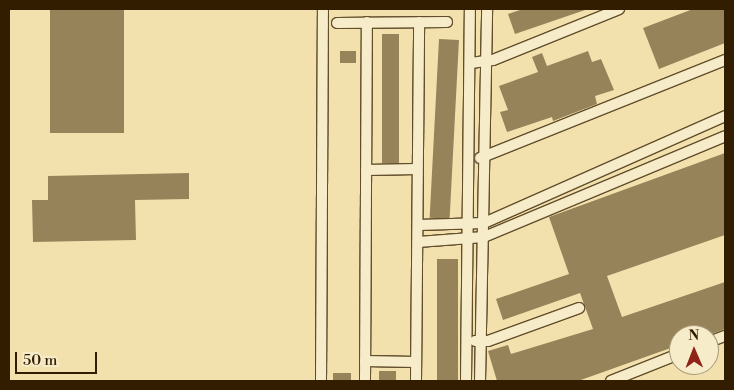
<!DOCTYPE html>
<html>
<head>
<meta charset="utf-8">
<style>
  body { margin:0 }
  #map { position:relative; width:734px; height:390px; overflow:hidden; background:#f3e1ad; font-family:"Libre Bodoni",serif }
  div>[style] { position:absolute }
  .building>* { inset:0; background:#96835a; transform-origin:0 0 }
  .roads { filter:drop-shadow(1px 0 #624e2b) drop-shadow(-1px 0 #624e2b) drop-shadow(0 1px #624e2b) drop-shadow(0 -1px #624e2b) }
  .minor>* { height:10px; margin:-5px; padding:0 5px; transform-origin:5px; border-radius:5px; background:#f7ecca }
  span { translate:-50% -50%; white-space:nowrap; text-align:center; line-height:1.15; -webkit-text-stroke:4px #f7ecca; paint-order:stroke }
  .frame { position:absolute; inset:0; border:10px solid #321d00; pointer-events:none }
  .north { position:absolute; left:669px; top:325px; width:50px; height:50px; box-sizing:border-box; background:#f7ecca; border:1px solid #a89979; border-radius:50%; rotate:359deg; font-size:14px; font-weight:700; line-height:20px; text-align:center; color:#321d00 }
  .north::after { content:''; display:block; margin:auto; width:18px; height:22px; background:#8f2418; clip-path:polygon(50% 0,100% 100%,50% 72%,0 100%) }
  .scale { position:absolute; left:15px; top:352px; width:82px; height:22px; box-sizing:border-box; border:2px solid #321d00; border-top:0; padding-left:6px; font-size:15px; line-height:18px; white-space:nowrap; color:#321d00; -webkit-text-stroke:4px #f7ecca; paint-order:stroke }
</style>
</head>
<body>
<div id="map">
  <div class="building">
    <i style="left:50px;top:9px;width:74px;height:124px"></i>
    <i style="clip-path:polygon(523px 9px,585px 9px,585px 10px,515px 34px,508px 14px)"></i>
    <i style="clip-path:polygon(693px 9px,725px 9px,725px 43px,659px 69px,643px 28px)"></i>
    <i style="left:382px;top:34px;width:17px;height:129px"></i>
    <i style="left:439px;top:39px;width:20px;height:179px;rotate:3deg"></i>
    <i style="left:340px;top:51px;width:16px;height:12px"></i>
    <i style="clip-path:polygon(588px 51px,592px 62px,601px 59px,614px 90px,595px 96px,597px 104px,553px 121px,552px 117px,507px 132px,500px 112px,508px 110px,499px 86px,538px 72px,532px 57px,542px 53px,547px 66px)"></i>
    <i style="clip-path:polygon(725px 153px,725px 235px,607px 276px,622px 317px,725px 282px,725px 329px,708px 335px,679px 335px,679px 345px,578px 381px,497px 381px,488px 351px,508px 345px,511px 354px,593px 329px,580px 293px,503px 320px,496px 299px,569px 274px,549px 217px)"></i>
    <i style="clip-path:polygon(189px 173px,189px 199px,135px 200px,136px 240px,33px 242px,32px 200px,48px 200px,48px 176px)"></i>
    <i style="left:437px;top:259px;width:21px;height:122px"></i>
    <i style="left:379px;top:371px;width:17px;height:10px"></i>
    <i style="left:333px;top:373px;width:18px;height:8px"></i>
  </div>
  <div class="roads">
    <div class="minor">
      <i style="left:337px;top:23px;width:110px;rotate:-0.5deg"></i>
      <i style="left:471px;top:63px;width:22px;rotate:-8deg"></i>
      <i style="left:493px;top:60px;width:136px;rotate:-22deg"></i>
      <i style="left:480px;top:158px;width:264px;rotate:-21.8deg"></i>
      <i style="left:366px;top:170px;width:51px;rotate:-1.1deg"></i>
      <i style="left:418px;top:225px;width:66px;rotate:-1.7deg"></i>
      <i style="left:484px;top:223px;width:264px;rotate:-23.9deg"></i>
      <i style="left:418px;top:242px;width:66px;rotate:-4.3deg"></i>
      <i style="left:484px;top:237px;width:261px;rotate:-22.7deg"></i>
      <i style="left:475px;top:341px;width:13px"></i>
      <i style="left:488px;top:341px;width:97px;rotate:-19.9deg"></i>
      <i style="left:709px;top:342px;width:17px;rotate:-21deg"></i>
      <i style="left:365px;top:361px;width:51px;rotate:1.1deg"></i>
      <i style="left:321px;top:381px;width:372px;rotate:-89.7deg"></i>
      <i style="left:365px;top:381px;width:359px;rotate:-89.7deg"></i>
      <i style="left:416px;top:381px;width:359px;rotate:-89.5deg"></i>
      <i style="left:466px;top:381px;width:372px;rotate:-89.4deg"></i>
      <i style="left:480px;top:381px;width:372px;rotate:-88.9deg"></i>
      <i style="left:611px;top:381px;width:73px;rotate:-21.7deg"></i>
    </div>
  </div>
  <div class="frame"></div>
  <div class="north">N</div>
  <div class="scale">50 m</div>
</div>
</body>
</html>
